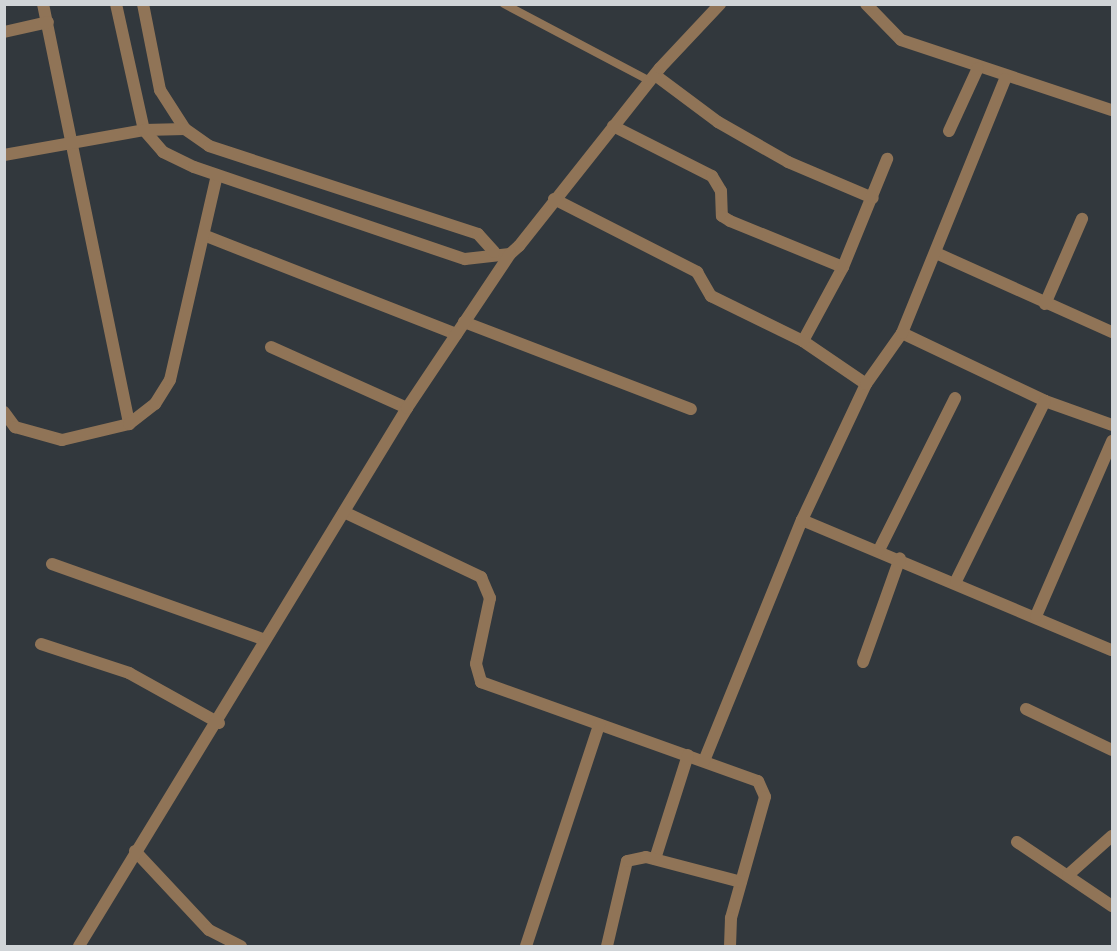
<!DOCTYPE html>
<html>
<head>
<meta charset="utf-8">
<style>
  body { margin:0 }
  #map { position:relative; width:1117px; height:951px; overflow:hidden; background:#32383d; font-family:Poppins,sans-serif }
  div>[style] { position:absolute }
  .service>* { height:8px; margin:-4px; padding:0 4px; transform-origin:4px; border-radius:4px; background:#907457 }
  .minor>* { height:12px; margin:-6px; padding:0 6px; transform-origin:6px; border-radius:6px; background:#907457 }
  .tertiary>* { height:12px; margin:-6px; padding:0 6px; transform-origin:6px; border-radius:6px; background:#907457 }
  span { translate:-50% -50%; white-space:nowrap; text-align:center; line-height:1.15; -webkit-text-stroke:5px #282e33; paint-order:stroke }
  .frame { position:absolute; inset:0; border:6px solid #d0d4d7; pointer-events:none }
</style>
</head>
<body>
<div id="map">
  <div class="service">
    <i style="left:504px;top:4px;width:165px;rotate:27.8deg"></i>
  </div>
  <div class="minor">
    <i style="left:43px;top:4px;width:429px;rotate:78.4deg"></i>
    <i style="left:866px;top:4px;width:50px;rotate:45.8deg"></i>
    <i style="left:901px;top:40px;width:222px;rotate:18.4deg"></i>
    <i style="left:4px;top:32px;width:45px;rotate:-12.8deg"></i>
    <i style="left:655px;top:75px;width:79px;rotate:36.7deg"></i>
    <i style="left:718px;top:122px;width:81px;rotate:29.7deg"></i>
    <i style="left:788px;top:162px;width:92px;rotate:23deg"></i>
    <i style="left:613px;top:126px;width:111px;rotate:26.8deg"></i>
    <i style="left:712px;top:176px;width:17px;rotate:59deg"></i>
    <i style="left:721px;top:191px;width:25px;rotate:88deg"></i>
    <i style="left:722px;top:216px;width:9px;rotate:32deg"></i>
    <i style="left:730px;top:221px;width:122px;rotate:22.2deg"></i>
    <i style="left:949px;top:131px;width:69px;rotate:-65.3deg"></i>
    <i style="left:4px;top:155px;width:142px;rotate:-10.1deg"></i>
    <i style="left:144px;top:130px;width:41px;rotate:-1.4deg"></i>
    <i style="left:554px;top:199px;width:161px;rotate:27deg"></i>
    <i style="left:697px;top:272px;width:28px;rotate:60deg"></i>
    <i style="left:711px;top:296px;width:102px;rotate:26.1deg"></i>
    <i style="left:206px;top:236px;width:269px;rotate:21.4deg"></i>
    <i style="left:936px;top:253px;width:193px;rotate:24.2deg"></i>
    <i style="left:1045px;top:304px;width:93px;rotate:-66.5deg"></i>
    <i style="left:464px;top:322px;width:243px;rotate:21deg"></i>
    <i style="left:902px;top:333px;width:158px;rotate:25.4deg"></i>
    <i style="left:1045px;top:401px;width:71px;rotate:19.7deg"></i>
    <i style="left:271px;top:347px;width:149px;rotate:24.2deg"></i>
    <i style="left:866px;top:384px;width:76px;rotate:-145.7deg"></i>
    <i style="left:803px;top:341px;width:84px;rotate:-61.6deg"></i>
    <i style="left:843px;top:267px;width:117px;rotate:-67.8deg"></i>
    <i style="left:4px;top:412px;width:19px;rotate:54deg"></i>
    <i style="left:15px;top:427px;width:49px;rotate:15.5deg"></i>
    <i style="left:62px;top:440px;width:69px;rotate:-13.4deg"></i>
    <i style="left:129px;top:424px;width:33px;rotate:-38deg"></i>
    <i style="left:155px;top:404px;width:28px;rotate:-58deg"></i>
    <i style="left:170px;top:380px;width:210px;rotate:-77.1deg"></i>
    <i style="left:344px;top:512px;width:152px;rotate:25.4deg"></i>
    <i style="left:481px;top:577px;width:23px;rotate:67deg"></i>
    <i style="left:490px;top:598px;width:67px;rotate:102deg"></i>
    <i style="left:476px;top:664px;width:19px;rotate:74deg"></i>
    <i style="left:481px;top:682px;width:294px;rotate:19.7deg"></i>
    <i style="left:758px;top:781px;width:17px;rotate:66deg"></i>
    <i style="left:765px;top:797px;width:126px;rotate:105.7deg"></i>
    <i style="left:731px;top:918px;width:28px;rotate:92deg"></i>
    <i style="left:802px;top:520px;width:336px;rotate:22.8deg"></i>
    <i style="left:879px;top:550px;width:170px;rotate:-63.4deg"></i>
    <i style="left:52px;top:564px;width:226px;rotate:19.6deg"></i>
    <i style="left:956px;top:581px;width:201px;rotate:-63.7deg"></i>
    <i style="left:1036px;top:616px;width:191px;rotate:-66.5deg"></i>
    <i style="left:41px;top:644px;width:93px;rotate:18.2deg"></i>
    <i style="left:129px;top:673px;width:103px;rotate:29.1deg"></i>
    <i style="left:863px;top:662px;width:110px;rotate:-70.4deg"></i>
    <i style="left:1026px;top:709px;width:95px;rotate:25.5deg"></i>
    <i style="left:704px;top:761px;width:260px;rotate:-67.9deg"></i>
    <i style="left:802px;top:520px;width:150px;rotate:-64.8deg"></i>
    <i style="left:866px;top:384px;width:62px;rotate:-54.8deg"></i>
    <i style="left:902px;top:333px;width:274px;rotate:-67.9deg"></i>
    <i style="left:1017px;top:842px;width:115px;rotate:34deg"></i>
    <i style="left:135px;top:851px;width:108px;rotate:46.9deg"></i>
    <i style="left:209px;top:930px;width:36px;rotate:27deg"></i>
    <i style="left:655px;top:859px;width:109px;rotate:-72.4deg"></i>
    <i style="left:1068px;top:875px;width:59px;rotate:-41.6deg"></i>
    <i style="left:526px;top:946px;width:233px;rotate:-71.7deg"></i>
    <i style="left:607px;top:946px;width:87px;rotate:-76.8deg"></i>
    <i style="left:627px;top:861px;width:19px;rotate:-12deg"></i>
    <i style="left:646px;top:857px;width:98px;rotate:14.7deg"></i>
  </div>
  <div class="tertiary">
    <i style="left:116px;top:4px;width:129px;rotate:77.5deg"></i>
    <i style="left:144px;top:130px;width:29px;rotate:49deg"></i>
    <i style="left:163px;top:152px;width:34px;rotate:26deg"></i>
    <i style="left:194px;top:167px;width:286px;rotate:18.8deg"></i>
    <i style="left:465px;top:259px;width:45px;rotate:-6.3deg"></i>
    <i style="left:510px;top:254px;width:12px;rotate:-42deg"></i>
    <i style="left:519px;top:246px;width:227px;rotate:-51.6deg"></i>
    <i style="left:660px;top:68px;width:88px;rotate:-46.8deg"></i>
    <i style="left:143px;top:4px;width:88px;rotate:78.8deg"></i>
    <i style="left:160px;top:90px;width:46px;rotate:57.3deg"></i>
    <i style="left:185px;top:129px;width:29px;rotate:35deg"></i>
    <i style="left:209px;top:146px;width:283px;rotate:18.1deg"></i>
    <i style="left:478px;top:234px;width:24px;rotate:48deg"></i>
    <i style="left:79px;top:946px;width:630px;rotate:-58.63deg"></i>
    <i style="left:407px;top:408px;width:185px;rotate:-56.2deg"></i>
  </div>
  <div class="frame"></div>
</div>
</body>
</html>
